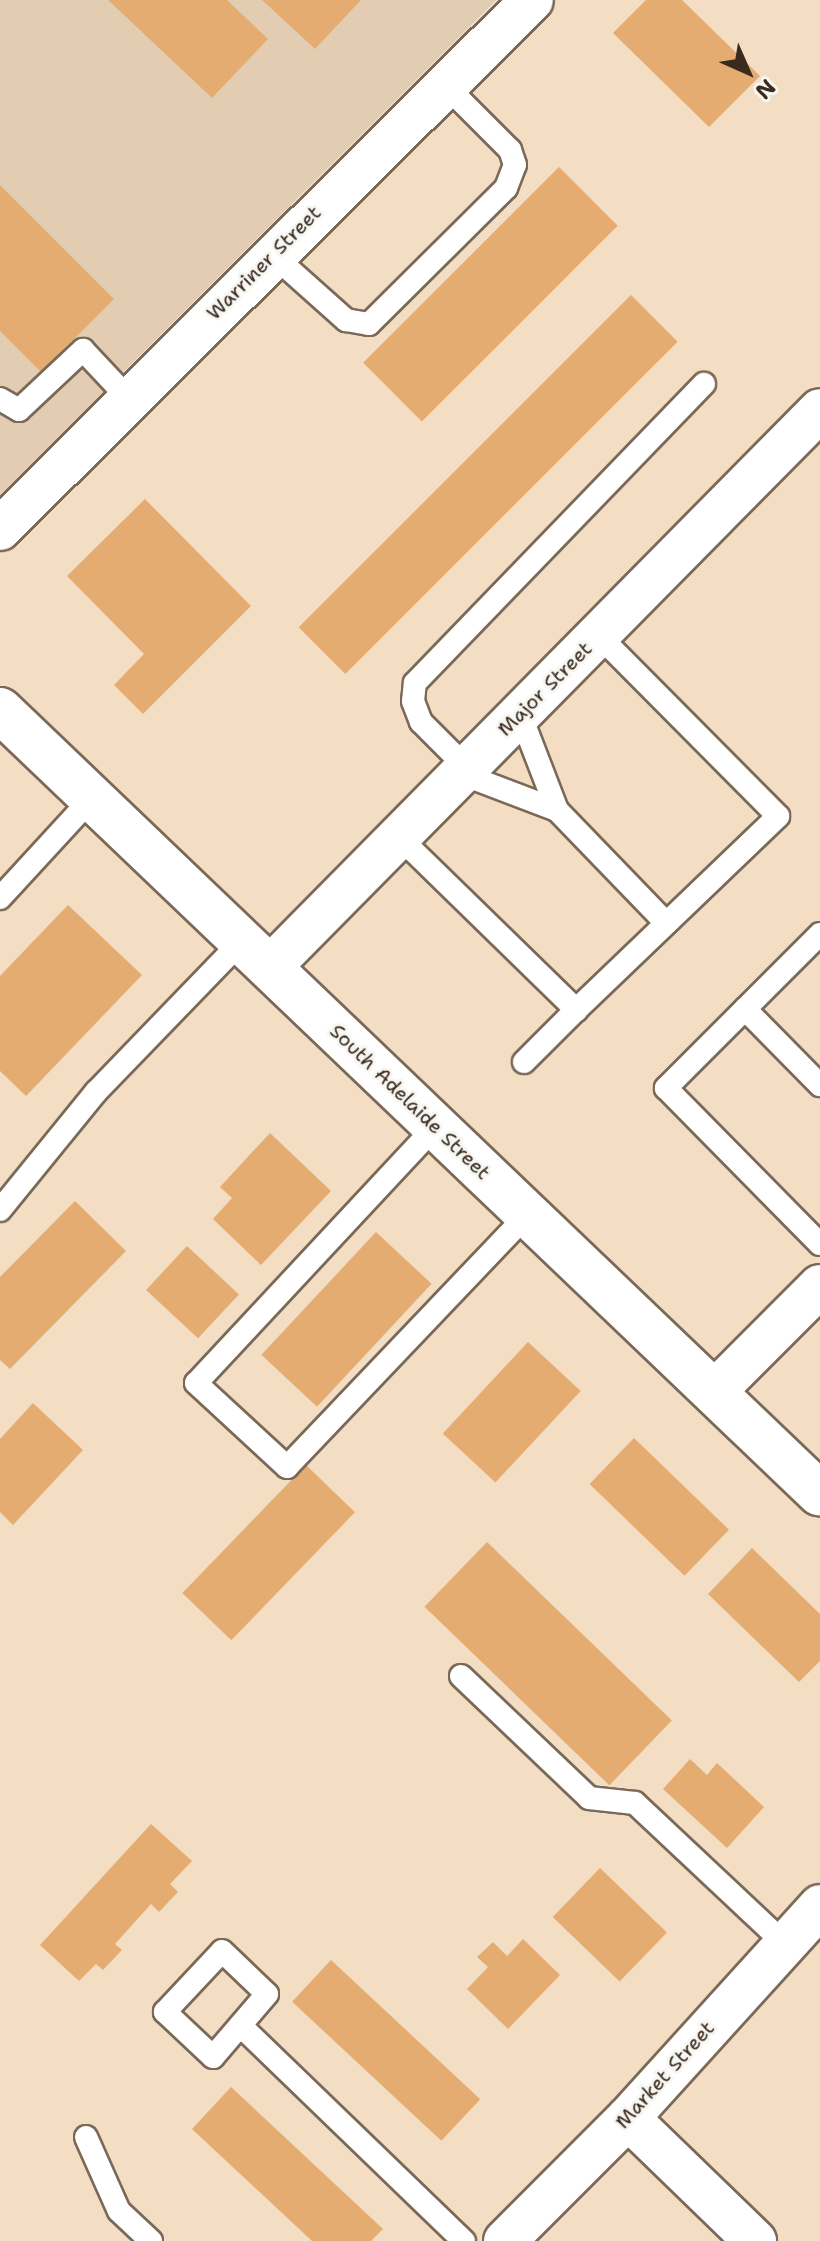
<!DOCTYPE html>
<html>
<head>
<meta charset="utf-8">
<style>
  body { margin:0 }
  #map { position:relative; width:820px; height:2241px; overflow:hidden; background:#f3ddc3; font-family:"Shantell Sans",sans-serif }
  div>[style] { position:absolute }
  .built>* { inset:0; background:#e3cdb2 }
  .building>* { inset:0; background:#e5ac72; transform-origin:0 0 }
  .roads { filter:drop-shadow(2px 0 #7b6958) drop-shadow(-2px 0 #7b6958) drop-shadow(0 2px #7b6958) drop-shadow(0 -2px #7b6958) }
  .lane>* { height:22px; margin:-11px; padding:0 11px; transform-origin:11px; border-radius:11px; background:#fff }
  .street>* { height:42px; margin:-21px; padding:0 21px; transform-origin:21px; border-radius:21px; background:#fff }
  .secondary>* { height:44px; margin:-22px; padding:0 22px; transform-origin:22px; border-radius:22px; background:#fff }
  span { translate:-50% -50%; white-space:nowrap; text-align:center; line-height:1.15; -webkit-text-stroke:6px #f6f6f2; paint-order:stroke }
  .street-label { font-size:20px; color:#3b2a1e }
  .north { position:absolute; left:708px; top:32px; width:80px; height:80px; -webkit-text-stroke:6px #f6f6f2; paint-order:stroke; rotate:135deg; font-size:22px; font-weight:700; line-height:32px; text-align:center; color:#3b2a1e }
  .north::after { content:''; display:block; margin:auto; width:28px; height:36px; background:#3b2a1e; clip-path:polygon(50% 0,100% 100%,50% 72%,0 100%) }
</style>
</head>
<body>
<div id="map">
  <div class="built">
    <i style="clip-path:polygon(0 0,496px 0,0 495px)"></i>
  </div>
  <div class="building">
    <i style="clip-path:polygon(108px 0,227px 0,268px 39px,212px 98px)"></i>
    <i style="clip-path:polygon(262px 0,361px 0,315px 49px)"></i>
    <i style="clip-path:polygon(646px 0,682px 0,760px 76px,709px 127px,613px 33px)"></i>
    <i style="left:559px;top:167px;width:83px;height:277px;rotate:45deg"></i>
    <i style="clip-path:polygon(0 185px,114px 299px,41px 372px,0 331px)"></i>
    <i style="left:631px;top:295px;width:66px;height:470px;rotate:45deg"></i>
    <i style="clip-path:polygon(145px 499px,251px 606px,143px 714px,114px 685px,144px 654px,67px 576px)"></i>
    <i style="clip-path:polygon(68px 905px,142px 975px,26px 1096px,0 1071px,0 976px)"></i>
    <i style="clip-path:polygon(270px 1133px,331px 1191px,261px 1265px,213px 1219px,232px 1198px,220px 1187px)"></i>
    <i style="clip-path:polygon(75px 1201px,126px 1251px,10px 1369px,0 1360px,0 1277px)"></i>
    <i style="left:376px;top:1232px;width:76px;height:168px;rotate:43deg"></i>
    <i style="left:187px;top:1246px;width:71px;height:60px;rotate:43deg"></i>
    <i style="left:528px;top:1342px;width:72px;height:125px;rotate:43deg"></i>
    <i style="clip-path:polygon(33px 1403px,83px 1450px,13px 1525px,0 1512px,0 1439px)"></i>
    <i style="left:634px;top:1438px;width:132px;height:64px;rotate:44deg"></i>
    <i style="left:306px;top:1465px;width:68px;height:178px;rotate:44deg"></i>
    <i style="left:487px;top:1542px;width:257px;height:90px;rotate:44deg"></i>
    <i style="clip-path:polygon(752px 1548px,820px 1614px,820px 1661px,799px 1682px,708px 1594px)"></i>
    <i style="clip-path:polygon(690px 1759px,707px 1775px,717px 1763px,764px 1807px,727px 1848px,663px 1789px)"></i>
    <i style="clip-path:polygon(151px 1824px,192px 1861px,170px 1884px,178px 1892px,159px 1912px,151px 1904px,115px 1944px,122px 1950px,103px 1970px,96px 1964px,79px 1981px,40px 1945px)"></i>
    <i style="left:600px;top:1868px;width:93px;height:68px;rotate:44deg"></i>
    <i style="clip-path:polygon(523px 1939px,560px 1975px,508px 2029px,467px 1989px,488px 1967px,477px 1957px,493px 1942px,507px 1956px)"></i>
    <i style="left:331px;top:1960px;width:204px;height:57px;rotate:43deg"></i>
    <i style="clip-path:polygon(231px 2087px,383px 2229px,371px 2241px,312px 2241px,192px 2129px)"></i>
  </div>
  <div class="roads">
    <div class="lane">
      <i style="left:273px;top:255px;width:98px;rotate:41.7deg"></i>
      <i style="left:346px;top:320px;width:23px;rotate:10deg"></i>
      <i style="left:369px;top:324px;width:193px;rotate:-44.8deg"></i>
      <i style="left:506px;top:188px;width:25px;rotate:-69deg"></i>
      <i style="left:515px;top:165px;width:16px;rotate:-108deg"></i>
      <i style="left:510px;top:150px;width:95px;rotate:-135deg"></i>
      <i style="left:0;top:399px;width:22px;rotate:30deg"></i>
      <i style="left:19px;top:410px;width:88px;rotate:-43.2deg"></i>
      <i style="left:83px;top:350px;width:67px;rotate:46.8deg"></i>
      <i style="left:520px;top:714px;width:103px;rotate:68.9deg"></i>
      <i style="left:557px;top:810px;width:157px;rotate:46deg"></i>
      <i style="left:467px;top:768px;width:65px;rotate:-135deg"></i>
      <i style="left:421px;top:722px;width:22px;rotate:-111deg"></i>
      <i style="left:413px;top:701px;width:18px;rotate:-84deg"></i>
      <i style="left:415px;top:683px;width:416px;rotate:-46deg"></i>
      <i style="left:462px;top:774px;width:102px;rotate:20.8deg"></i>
      <i style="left:399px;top:837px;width:248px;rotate:44.3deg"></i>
      <i style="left:576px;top:1010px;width:280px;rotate:-43.8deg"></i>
      <i style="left:778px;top:816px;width:255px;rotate:-134.8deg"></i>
      <i style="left:0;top:898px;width:136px;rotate:-47.4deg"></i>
      <i style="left:820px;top:934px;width:106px;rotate:135deg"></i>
      <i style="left:745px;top:1009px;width:107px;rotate:45.4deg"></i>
      <i style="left:745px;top:1009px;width:112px;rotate:135deg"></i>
      <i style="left:666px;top:1088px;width:219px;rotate:45.4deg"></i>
      <i style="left:524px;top:1062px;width:74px;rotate:-45deg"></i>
      <i style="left:435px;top:1127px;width:350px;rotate:133deg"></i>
      <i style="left:196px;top:1383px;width:124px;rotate:42.7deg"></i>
      <i style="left:287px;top:1467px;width:349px;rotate:-46.4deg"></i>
      <i style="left:0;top:1210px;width:152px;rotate:-50.9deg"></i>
      <i style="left:96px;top:1092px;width:209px;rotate:-46deg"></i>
      <i style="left:461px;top:1676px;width:177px;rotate:43.6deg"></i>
      <i style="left:589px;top:1798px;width:46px;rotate:6.2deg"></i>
      <i style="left:635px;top:1803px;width:204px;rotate:43.2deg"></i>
      <i style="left:222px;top:1951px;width:62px;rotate:43.7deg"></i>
      <i style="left:267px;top:1994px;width:83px;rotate:130.6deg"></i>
      <i style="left:213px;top:2057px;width:66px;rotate:-136.8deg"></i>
      <i style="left:165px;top:2012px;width:83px;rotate:-46.9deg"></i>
      <i style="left:241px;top:2026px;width:310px;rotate:44deg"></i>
      <i style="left:86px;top:2137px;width:81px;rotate:66deg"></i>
      <i style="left:119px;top:2211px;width:44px;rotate:43.2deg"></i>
    </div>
    <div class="street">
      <i style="left:0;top:529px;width:750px;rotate:-44.84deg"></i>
      <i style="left:269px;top:968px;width:784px;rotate:-45.36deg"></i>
      <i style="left:714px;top:1392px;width:150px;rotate:-45deg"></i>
      <i style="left:628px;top:2118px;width:177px;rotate:44.1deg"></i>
      <i style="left:505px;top:2241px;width:174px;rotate:-45deg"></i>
      <i style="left:628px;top:2118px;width:286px;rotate:-47.8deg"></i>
    </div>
    <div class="secondary">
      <i style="left:0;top:710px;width:1134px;rotate:43.71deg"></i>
    </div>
  </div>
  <div class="street-label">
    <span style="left:264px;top:263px;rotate:-45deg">Warriner Street</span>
    <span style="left:545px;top:689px;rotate:-45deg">Major Street</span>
    <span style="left:410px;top:1102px;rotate:44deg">South Adelaide Street</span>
    <span style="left:665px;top:2075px;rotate:-48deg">Market Street</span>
  </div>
  <div class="north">N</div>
</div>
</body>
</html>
